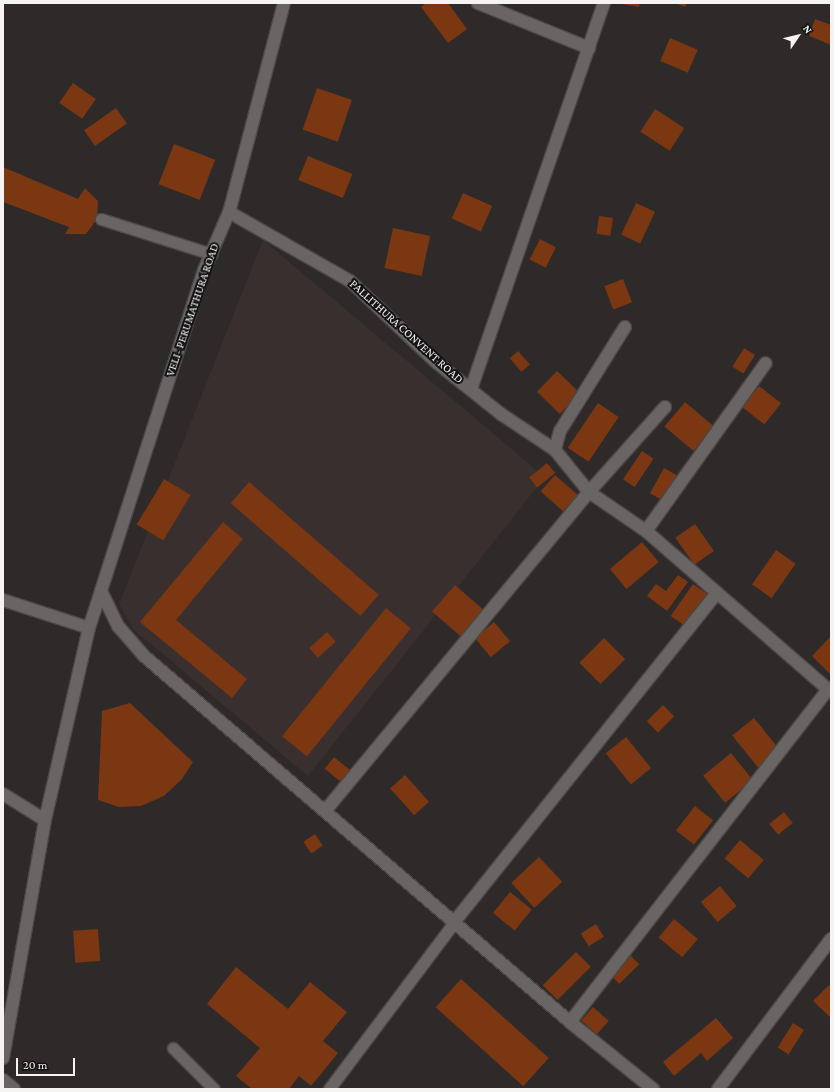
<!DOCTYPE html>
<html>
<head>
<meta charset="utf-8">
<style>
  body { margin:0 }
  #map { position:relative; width:834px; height:1092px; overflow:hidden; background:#2d2a29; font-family:"Crimson Pro",serif }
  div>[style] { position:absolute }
  .built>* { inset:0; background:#3a2f2f }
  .building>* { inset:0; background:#7b3612; transform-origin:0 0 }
  .roads { filter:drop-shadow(1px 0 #4c4848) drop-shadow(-1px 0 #4c4848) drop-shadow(0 1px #4c4848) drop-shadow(0 -1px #4c4848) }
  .service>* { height:11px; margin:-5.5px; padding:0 5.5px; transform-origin:5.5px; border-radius:5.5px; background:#696565 }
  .minor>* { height:12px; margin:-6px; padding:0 6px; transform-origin:6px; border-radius:6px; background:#696565 }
  .secondary>* { height:12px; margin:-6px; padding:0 6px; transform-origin:6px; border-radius:6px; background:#696565 }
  span { translate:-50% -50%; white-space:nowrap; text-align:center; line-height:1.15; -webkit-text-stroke:4px #141313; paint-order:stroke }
  .street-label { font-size:12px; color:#f6f3f3 }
  .frame { position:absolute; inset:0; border:4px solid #f6f3f3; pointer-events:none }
  .north { position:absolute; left:778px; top:16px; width:40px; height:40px; -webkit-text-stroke:3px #141313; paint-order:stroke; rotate:55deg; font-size:11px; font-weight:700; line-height:16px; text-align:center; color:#f6f3f3 }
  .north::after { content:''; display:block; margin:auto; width:14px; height:18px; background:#f6f3f3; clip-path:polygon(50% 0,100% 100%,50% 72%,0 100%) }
  .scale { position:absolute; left:16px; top:1058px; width:59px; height:18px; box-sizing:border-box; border:2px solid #f6f3f3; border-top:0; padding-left:5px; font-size:12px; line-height:14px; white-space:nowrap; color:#f6f3f3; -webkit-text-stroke:3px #141313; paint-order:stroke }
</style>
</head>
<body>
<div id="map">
  <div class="built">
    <i style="clip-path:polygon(263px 240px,545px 477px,308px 776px,133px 629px,119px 604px)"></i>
  </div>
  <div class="building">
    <i style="clip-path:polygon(426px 3px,448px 3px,467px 29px,448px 43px,421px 7px)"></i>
    <i style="clip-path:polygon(616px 3px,640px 3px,639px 7px)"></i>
    <i style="clip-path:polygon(675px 3px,687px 3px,685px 7px)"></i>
    <i style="clip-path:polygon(815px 19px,831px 25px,831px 45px,809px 36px)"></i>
    <i style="left:670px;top:38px;width:30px;height:25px;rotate:23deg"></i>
    <i style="left:73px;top:83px;width:28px;height:24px;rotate:35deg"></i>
    <i style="left:317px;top:88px;width:37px;height:44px;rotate:19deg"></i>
    <i style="left:116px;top:108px;width:19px;height:39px;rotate:55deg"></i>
    <i style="left:655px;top:109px;width:35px;height:27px;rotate:33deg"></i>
    <i style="left:174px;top:144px;width:44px;height:43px;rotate:21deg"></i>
    <i style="left:308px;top:156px;width:48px;height:26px;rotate:22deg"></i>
    <i style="clip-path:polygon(3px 167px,78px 199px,85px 188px,98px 201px,97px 219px,86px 234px,65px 234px,69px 227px,3px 202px)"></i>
    <i style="left:463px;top:193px;width:32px;height:28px;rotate:24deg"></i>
    <i style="left:636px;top:203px;width:21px;height:35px;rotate:25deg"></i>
    <i style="left:599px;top:216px;width:14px;height:18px;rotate:8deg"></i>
    <i style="left:393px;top:228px;width:38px;height:41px;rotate:12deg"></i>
    <i style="left:540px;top:239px;width:18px;height:23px;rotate:27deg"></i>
    <i style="left:623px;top:279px;width:25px;height:20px;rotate:69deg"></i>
    <i style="left:744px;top:348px;width:13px;height:22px;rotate:32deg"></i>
    <i style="left:518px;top:351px;width:18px;height:11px;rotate:49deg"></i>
    <i style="left:557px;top:371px;width:32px;height:29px;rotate:44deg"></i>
    <i style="left:759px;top:386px;width:28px;height:27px;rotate:38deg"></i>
    <i style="left:685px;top:402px;width:38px;height:32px;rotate:40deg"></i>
    <i style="left:598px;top:403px;width:25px;height:54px;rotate:34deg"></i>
    <i style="left:642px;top:451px;width:14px;height:34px;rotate:34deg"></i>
    <i style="left:547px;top:463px;width:13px;height:23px;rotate:51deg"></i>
    <i style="left:664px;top:468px;width:21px;height:29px;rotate:29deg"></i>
    <i style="left:555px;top:475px;width:30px;height:22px;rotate:41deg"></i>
    <i style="left:164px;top:479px;width:31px;height:53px;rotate:31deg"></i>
    <i style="left:249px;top:482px;width:172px;height:28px;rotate:41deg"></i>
    <i style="clip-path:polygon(223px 522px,243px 539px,176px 620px,247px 679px,232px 698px,140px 622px)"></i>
    <i style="left:695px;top:524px;width:33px;height:24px;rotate:55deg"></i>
    <i style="left:642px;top:542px;width:26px;height:42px;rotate:50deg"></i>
    <i style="left:776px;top:550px;width:24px;height:42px;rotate:35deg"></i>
    <i style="clip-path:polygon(678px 575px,688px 582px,667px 611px,647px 596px,656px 584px,666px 591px)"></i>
    <i style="left:693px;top:584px;width:21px;height:39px;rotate:35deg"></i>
    <i style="left:455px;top:585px;width:43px;height:35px;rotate:41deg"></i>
    <i style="left:386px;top:608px;width:32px;height:165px;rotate:39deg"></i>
    <i style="left:494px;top:622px;width:25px;height:25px;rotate:50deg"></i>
    <i style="left:327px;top:632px;width:13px;height:24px;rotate:48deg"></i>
    <i style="clip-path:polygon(831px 636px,831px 673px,830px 674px,812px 656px)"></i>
    <i style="left:604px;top:638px;width:30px;height:35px;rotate:45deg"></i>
    <i style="clip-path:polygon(130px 703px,193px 762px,182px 779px,164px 796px,141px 806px,119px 807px,98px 800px,102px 711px)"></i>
    <i style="left:663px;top:705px;width:16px;height:23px;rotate:45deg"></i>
    <i style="left:754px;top:718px;width:43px;height:28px;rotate:51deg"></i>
    <i style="left:626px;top:737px;width:40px;height:26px;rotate:51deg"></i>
    <i style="left:731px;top:753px;width:35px;height:36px;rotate:51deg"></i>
    <i style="left:334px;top:757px;width:22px;height:15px;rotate:39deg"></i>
    <i style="left:405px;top:775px;width:36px;height:20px;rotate:48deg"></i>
    <i style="left:695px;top:806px;width:23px;height:31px;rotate:38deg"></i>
    <i style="left:784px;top:812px;width:14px;height:19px;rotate:51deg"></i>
    <i style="left:315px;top:834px;width:14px;height:14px;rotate:56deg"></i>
    <i style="left:740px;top:840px;width:31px;height:24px;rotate:40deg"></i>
    <i style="left:539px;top:857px;width:34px;height:38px;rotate:47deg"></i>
    <i style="left:720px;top:886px;width:26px;height:25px;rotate:50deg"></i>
    <i style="left:510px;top:892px;width:28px;height:27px;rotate:39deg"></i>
    <i style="left:674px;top:919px;width:31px;height:24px;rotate:40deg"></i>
    <i style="left:596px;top:924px;width:15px;height:18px;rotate:58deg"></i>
    <i style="left:98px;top:929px;width:32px;height:25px;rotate:86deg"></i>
    <i style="left:576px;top:952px;width:21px;height:47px;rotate:45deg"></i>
    <i style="left:630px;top:955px;width:13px;height:28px;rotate:45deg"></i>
    <i style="clip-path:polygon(236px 967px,288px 1009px,310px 982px,347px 1012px,323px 1041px,338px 1053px,311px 1086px,299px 1076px,289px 1089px,252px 1089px,236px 1076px,260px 1048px,207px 1004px)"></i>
    <i style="left:461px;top:979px;width:118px;height:38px;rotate:42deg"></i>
    <i style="clip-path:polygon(829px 985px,831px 987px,831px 1018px,813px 1001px)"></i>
    <i style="left:593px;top:1007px;width:21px;height:18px;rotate:41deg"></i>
    <i style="clip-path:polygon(716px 1018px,733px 1038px,707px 1061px,701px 1053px,674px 1076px,663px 1062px)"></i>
    <i style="left:793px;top:1023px;width:13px;height:29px;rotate:32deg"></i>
  </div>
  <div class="roads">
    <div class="service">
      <i style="left:101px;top:219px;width:116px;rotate:17.5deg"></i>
      <i style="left:173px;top:1048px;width:58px;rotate:45deg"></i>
      <i style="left:329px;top:1089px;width:210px;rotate:-53.1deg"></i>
    </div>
    <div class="minor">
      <i style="left:478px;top:3px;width:120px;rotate:22.1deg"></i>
      <i style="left:229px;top:212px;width:139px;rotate:29.7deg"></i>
      <i style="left:350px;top:281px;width:118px;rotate:43.3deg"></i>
      <i style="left:436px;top:362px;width:83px;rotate:38.7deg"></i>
      <i style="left:501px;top:414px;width:65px;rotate:33.7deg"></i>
      <i style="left:625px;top:327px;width:123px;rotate:122deg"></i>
      <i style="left:560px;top:431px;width:20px;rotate:105deg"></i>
      <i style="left:555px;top:450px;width:54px;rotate:51deg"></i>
      <i style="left:589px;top:492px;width:114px;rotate:-48.2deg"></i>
      <i style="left:471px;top:389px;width:408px;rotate:-71deg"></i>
      <i style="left:646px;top:531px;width:206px;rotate:-54.5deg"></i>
      <i style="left:3px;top:600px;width:90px;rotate:18deg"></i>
      <i style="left:3px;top:794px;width:49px;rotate:31.8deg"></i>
      <i style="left:325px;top:811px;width:414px;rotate:-50.4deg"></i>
      <i style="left:589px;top:492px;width:69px;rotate:34.4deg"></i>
      <i style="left:646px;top:531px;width:245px;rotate:41deg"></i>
      <i style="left:455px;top:921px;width:420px;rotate:-51.4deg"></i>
      <i style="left:570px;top:1022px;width:421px;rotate:-52.2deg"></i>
      <i style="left:3px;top:1058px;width:242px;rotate:-80deg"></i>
      <i style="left:45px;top:820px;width:197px;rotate:-77.1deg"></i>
      <i style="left:89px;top:628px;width:39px;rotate:-72deg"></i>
      <i style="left:3px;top:1080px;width:14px;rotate:39deg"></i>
      <i style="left:718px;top:1089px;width:188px;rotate:-53deg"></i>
    </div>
    <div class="secondary">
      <i style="left:284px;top:3px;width:216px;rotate:104.7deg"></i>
      <i style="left:229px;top:212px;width:63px;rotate:113.3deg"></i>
      <i style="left:204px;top:270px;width:337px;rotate:107.8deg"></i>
      <i style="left:101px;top:591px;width:39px;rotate:64deg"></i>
      <i style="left:118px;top:626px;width:38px;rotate:49deg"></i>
      <i style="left:143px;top:655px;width:563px;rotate:40.68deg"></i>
      <i style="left:570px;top:1022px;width:107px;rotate:38.9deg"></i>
    </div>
  </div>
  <div class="street-label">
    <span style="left:193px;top:310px;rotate:-71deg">VELI- PERUMATHURA ROAD</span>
    <span style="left:406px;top:332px;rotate:42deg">PALLITHURA CONVENT ROAD</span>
  </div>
  <div class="frame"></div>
  <div class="north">N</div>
  <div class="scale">20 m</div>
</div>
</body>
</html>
